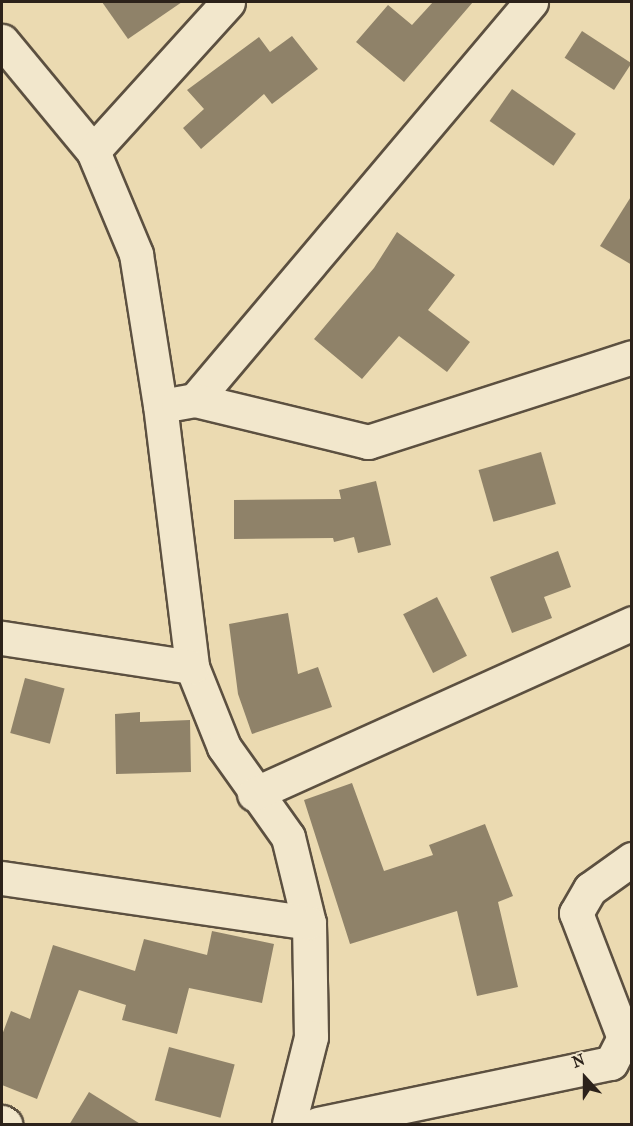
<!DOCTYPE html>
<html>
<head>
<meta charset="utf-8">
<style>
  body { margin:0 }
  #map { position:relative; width:633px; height:1126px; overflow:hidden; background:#ebdab1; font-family:"IM FELL French Canon",serif }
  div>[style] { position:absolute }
  .building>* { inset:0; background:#8f8269; transform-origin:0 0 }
  .roads { filter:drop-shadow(2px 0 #5c5040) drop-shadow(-2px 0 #5c5040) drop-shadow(0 2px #5c5040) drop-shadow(0 -2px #5c5040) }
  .street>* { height:33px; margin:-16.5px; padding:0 16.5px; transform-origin:16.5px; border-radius:16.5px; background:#f2e7cc }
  span { translate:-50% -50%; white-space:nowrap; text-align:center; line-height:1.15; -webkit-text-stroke:4.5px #f2e7cc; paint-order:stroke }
  .frame { position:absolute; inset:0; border:3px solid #2c221a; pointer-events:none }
  .north { position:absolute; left:555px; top:1048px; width:60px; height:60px; -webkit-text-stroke:4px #f2e7cc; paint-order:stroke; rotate:339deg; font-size:16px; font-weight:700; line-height:24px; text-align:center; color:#2c221a }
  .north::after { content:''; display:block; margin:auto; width:21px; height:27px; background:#2c221a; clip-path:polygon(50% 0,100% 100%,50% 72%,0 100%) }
</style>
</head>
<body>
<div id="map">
  <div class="building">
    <i style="clip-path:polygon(102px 2px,182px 2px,128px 39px)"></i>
    <i style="clip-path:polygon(433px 2px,473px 2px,404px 82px,356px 42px,388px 5px,412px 25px)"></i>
    <i style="left:582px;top:31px;width:59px;height:32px;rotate:33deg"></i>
    <i style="clip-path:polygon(292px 36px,318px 69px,272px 104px,264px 94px,201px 149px,183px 128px,204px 109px,187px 90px,259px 37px,270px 52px)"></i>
    <i style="left:512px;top:89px;width:78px;height:39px;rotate:35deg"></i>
    <i style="clip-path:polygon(632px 195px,632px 265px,600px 246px)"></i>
    <i style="clip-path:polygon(397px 232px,455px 275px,428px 310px,470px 342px,447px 372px,399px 336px,362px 379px,314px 339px,374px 268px)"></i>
    <i style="left:541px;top:452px;width:54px;height:65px;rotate:74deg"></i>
    <i style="clip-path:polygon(376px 481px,391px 545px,358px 553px,354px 537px,334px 542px,333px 538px,234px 539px,234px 500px,341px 499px,339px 490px)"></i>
    <i style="clip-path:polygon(558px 551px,571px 587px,544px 597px,552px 618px,512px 633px,490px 577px)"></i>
    <i style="left:437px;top:597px;width:66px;height:38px;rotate:63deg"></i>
    <i style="clip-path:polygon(288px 613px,298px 674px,318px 667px,332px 707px,252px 734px,238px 694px,229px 624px)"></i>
    <i style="left:25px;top:678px;width:41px;height:57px;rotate:15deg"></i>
    <i style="clip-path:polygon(140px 712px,140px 722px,190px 720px,191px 772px,116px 774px,115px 714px)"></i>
    <i style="clip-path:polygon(352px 783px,384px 871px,433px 855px,429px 845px,485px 824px,513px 896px,498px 902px,518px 987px,477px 996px,457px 911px,350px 944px,304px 800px)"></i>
    <i style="clip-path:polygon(212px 931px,274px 944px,262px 1003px,189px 988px,177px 1034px,122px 1020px,126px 1005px,79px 990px,37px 1099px,2px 1085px,2px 1035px,11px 1011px,30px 1019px,53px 945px,135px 971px,144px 939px,207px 955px)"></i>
    <i style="left:169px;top:1047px;width:68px;height:55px;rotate:15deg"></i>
    <i style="clip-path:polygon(89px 1092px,142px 1125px,69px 1125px)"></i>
  </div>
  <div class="roads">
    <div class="street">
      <i style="left:2px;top:41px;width:143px;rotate:50.4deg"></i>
      <i style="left:93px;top:151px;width:112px;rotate:67.3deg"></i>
      <i style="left:136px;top:254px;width:153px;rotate:81deg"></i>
      <i style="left:160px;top:405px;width:264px;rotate:83deg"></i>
      <i style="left:192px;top:667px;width:86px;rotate:68.2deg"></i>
      <i style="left:224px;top:747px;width:110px;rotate:54.6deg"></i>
      <i style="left:288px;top:837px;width:89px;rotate:76.3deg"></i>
      <i style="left:309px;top:923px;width:114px;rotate:89deg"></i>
      <i style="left:311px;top:1037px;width:90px;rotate:104.2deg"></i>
      <i style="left:93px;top:151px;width:201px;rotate:-47.8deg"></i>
      <i style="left:195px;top:400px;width:521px;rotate:-49.83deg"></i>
      <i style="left:178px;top:403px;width:17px;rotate:-10deg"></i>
      <i style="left:195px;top:400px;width:178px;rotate:13.6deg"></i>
      <i style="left:368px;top:442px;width:277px;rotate:-17.8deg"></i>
      <i style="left:2px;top:638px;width:192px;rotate:8.7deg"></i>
      <i style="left:254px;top:794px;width:415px;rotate:-24.3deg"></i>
      <i style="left:2px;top:878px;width:310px;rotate:8.3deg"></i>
      <i style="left:2px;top:1122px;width:4px;rotate:34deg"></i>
      <i style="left:318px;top:1124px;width:299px;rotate:-11.8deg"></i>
      <i style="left:611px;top:1063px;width:28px;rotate:-63deg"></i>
      <i style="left:624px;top:1038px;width:134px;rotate:-111deg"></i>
      <i style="left:576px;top:913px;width:28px;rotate:-60deg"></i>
      <i style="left:590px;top:889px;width:52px;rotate:-35.5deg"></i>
    </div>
  </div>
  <div class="frame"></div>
  <div class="north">N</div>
</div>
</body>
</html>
